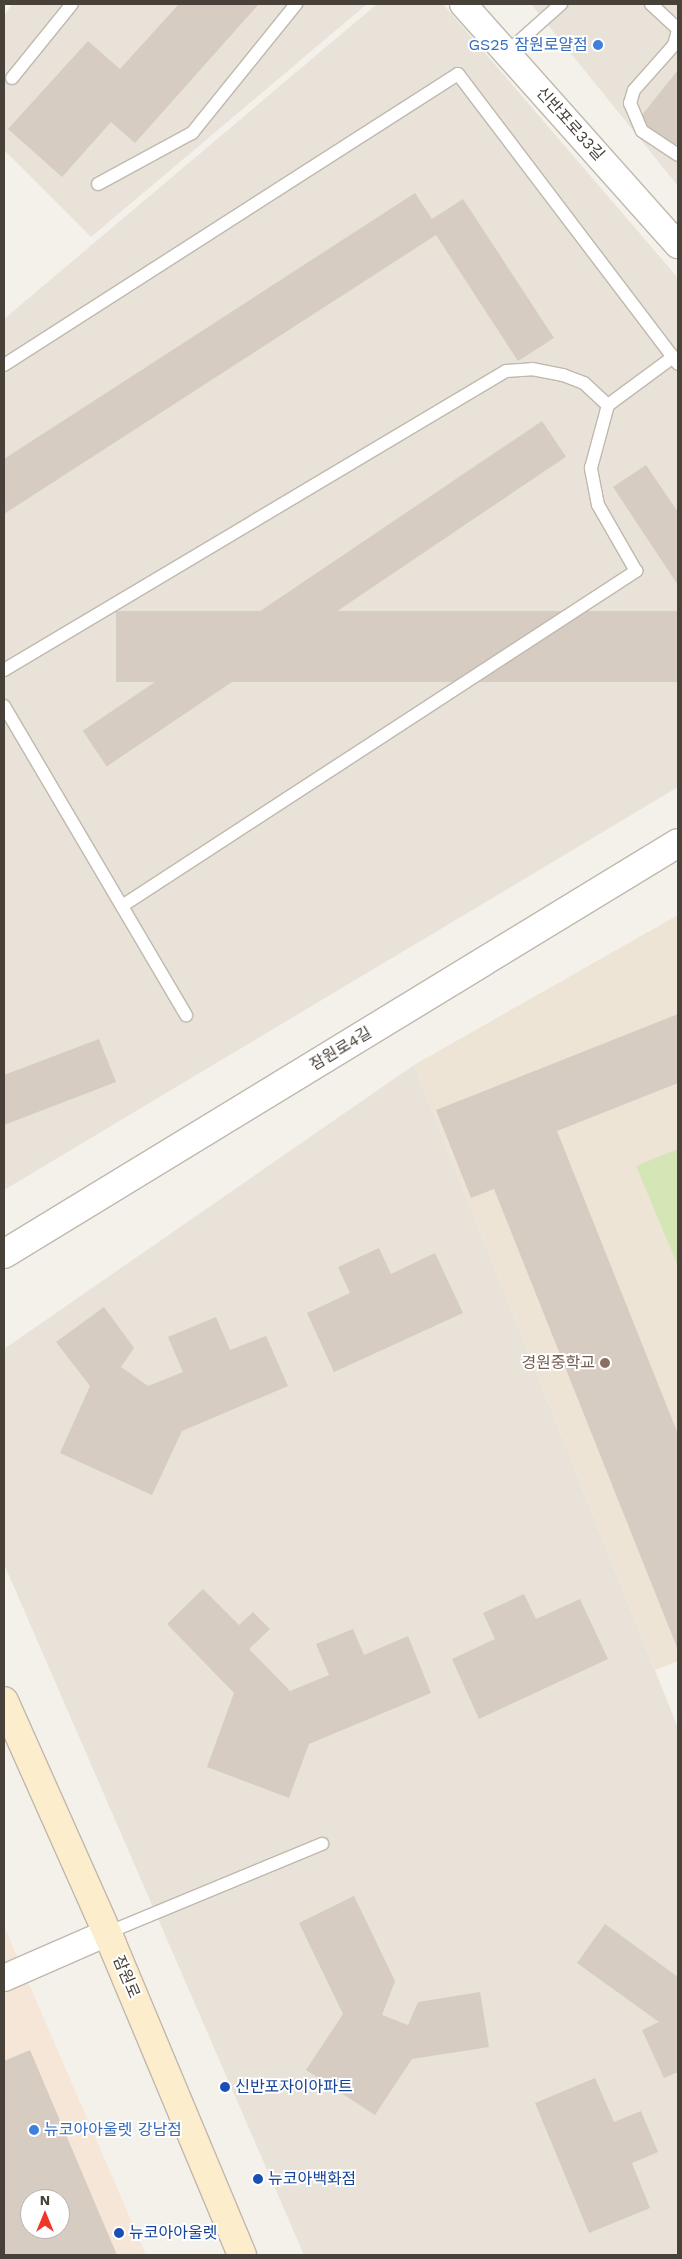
<!DOCTYPE html>
<html>
<head>
<meta charset="utf-8">
<style>
  body { margin:0 }
  #map { position:relative; width:682px; height:2259px; overflow:hidden; background:#f4f1eb; font-family:"Work Sans","Noto Sans KR",sans-serif }
  div>[style] { position:absolute }
  .residential>* { inset:0; background:#e8e2d9 }
  .commercial>* { inset:0; background:#f5e6d8 }
  .education>* { inset:0; background:#ede4d5 }
  .green>* { inset:0; background:#d4e6b6 }
  .building>* { inset:0; background:#d6ccc1; transform-origin:0 0 }
  .roads { filter:drop-shadow(1px 0 #c0b8ad) drop-shadow(-1px 0 #c0b8ad) drop-shadow(0 1px #c0b8ad) drop-shadow(0 -1px #c0b8ad) }
  .service>* { height:12px; margin:-6px; padding:0 6px; transform-origin:6px; border-radius:6px; background:#fff }
  .minor>* { height:26px; margin:-13px; padding:0 13px; transform-origin:13px; border-radius:13px; background:#fff }
  .tertiary>* { height:28px; margin:-14px; padding:0 14px; transform-origin:14px; border-radius:14px; background:#fff }
  .secondary>* { height:28px; margin:-14px; padding:0 14px; transform-origin:14px; border-radius:14px; background:#fcedcd }
  .dots>* { width:14px; height:14px; translate:-50% -50%; box-sizing:border-box; border:2px solid #fff; border-radius:50% }
  span { translate:-50% -50%; white-space:nowrap; text-align:center; line-height:1.15; -webkit-text-stroke:4px #fff; paint-order:stroke }
  .shop-label { font-size:16px; color:#366cbe }
  .right { translate:-100% -50%; text-align:right }
  .left { translate:0 -50%; text-align:left }
  .street-label { font-size:16px; color:#484139 }
  .education-label { font-size:16px; color:#785e54 }
  .transit-label { font-size:16px; color:#164399 }
  .frame { position:absolute; inset:0; border:5px solid #484139; pointer-events:none }
  .north { position:absolute; left:20px; top:2189px; width:50px; height:50px; box-sizing:border-box; background:#fff; border:1px solid #b6b3b0; border-radius:50%; rotate:0deg; font-size:14px; font-weight:700; line-height:20px; text-align:center; color:#484139 }
  .north::after { content:''; display:block; margin:auto; width:18px; height:22px; background:#ef3627; clip-path:polygon(50% 0,100% 100%,50% 72%,0 100%) }
</style>
</head>
<body>
<div id="map">
  <div class="residential">
    <i style="clip-path:polygon(12px 4px,367px 4px,91px 237px,4px 150px,4px 16px)"></i>
    <i style="clip-path:polygon(377px 4px,443px 4px,678px 278px,678px 787px,4px 1190px,4px 319px)"></i>
    <i style="clip-path:polygon(531px 4px,678px 4px,678px 186px)"></i>
    <i style="clip-path:polygon(414px 1065px,678px 1728px,678px 2255px,304px 2255px,4px 1564px,4px 1349px)"></i>
  </div>
  <div class="commercial">
    <i style="clip-path:polygon(evenodd,4px 1926px,146px 2255px,4px 2255px,4px 1926px,30px 2199px,60px 2199px,60px 2229px,30px 2229px,30px 2199px)"></i>
  </div>
  <div class="education">
    <i style="clip-path:polygon(678px 915px,678px 1661px,655px 1670px,414px 1065px)"></i>
  </div>
  <div class="green">
    <i style="clip-path:polygon(678px 1149px,678px 1266px,636px 1166px)"></i>
  </div>
  <div class="building">
    <i style="clip-path:polygon(179px 4px,259px 4px,135px 143px,111px 122px,62px 177px,8px 129px,88px 41px,120px 69px)"></i>
    <i style="clip-path:polygon(678px 70px,678px 142px,673px 149px,638px 120px)"></i>
    <i style="clip-path:polygon(415px 193px,432px 219px,463px 199px,554px 338px,518px 361px,436px 235px,4px 514px,4px 459px)"></i>
    <i style="left:542px;top:421px;width:43px;height:554px;rotate:56deg"></i>
    <i style="clip-path:polygon(646px 465px,678px 512px,678px 585px,613px 487px)"></i>
    <i style="left:678px;top:611px;width:71px;height:562px;rotate:90deg"></i>
    <i style="clip-path:polygon(678px 1014px,678px 1083px,557px 1131px,678px 1434px,678px 1650px,494px 1189px,471px 1198px,436px 1110px)"></i>
    <i style="clip-path:polygon(99px 1039px,116px 1082px,4px 1125px,4px 1075px)"></i>
    <i style="clip-path:polygon(379px 1248px,391px 1274px,435px 1253px,463px 1313px,334px 1372px,307px 1313px,350px 1293px,338px 1267px)"></i>
    <i style="clip-path:polygon(104px 1307px,134px 1348px,121px 1367px,148px 1386px,183px 1372px,168px 1337px,216px 1317px,230px 1350px,266px 1336px,288px 1386px,182px 1431px,152px 1495px,60px 1453px,90px 1386px,56px 1342px)"></i>
    <i style="clip-path:polygon(203px 1589px,239px 1625px,253px 1612px,270px 1629px,249px 1649px,290px 1691px,329px 1675px,316px 1644px,353px 1629px,364px 1655px,408px 1636px,431px 1693px,309px 1744px,289px 1798px,207px 1767px,234px 1693px,167px 1624px)"></i>
    <i style="clip-path:polygon(524px 1594px,536px 1619px,580px 1599px,608px 1659px,479px 1719px,452px 1659px,495px 1639px,483px 1613px)"></i>
    <i style="clip-path:polygon(354px 1896px,395px 1981px,382px 2015px,408px 2025px,418px 2002px,480px 1992px,489px 2047px,412px 2059px,375px 2115px,306px 2070px,343px 2014px,299px 1923px)"></i>
    <i style="clip-path:polygon(605px 1924px,678px 1977px,678px 2072px,664px 2078px,642px 2030px,659px 2022px,577px 1963px)"></i>
    <i style="clip-path:polygon(evenodd,30px 2050px,117px 2255px,4px 2255px,4px 2061px,30px 2050px,30px 2199px,60px 2199px,60px 2229px,30px 2229px,30px 2199px)"></i>
    <i style="clip-path:polygon(595px 2078px,614px 2122px,641px 2111px,658px 2152px,632px 2163px,650px 2208px,589px 2233px,535px 2103px)"></i>
  </div>
  <div class="roads">
    <div class="service">
      <i style="left:651px;top:4px;width:37px;rotate:43deg"></i>
      <i style="left:678px;top:30px;width:16px;rotate:105deg"></i>
      <i style="left:674px;top:45px;width:60px;rotate:131.6deg"></i>
      <i style="left:634px;top:90px;width:14px;rotate:107deg"></i>
      <i style="left:630px;top:103px;width:30px;rotate:67deg"></i>
      <i style="left:642px;top:131px;width:43px;rotate:33.7deg"></i>
      <i style="left:506px;top:53px;width:74px;rotate:-41.7deg"></i>
      <i style="left:12px;top:78px;width:95px;rotate:-51deg"></i>
      <i style="left:98px;top:184px;width:107px;rotate:-28.5deg"></i>
      <i style="left:192px;top:133px;width:166px;rotate:-51.1deg"></i>
      <i style="left:4px;top:365px;width:539px;rotate:-32.66deg"></i>
      <i style="left:458px;top:74px;width:364px;rotate:52.8deg"></i>
      <i style="left:4px;top:670px;width:584px;rotate:-30.78deg"></i>
      <i style="left:506px;top:371px;width:26px;rotate:-4deg"></i>
      <i style="left:532px;top:369px;width:32px;rotate:11deg"></i>
      <i style="left:563px;top:375px;width:22px;rotate:21deg"></i>
      <i style="left:584px;top:383px;width:33px;rotate:43deg"></i>
      <i style="left:608px;top:405px;width:81px;rotate:-36.4deg"></i>
      <i style="left:4px;top:706px;width:359px;rotate:59.5deg"></i>
      <i style="left:122px;top:906px;width:614px;rotate:-33.09deg"></i>
      <i style="left:636px;top:571px;width:76px;rotate:-119.9deg"></i>
      <i style="left:598px;top:505px;width:38px;rotate:-101deg"></i>
      <i style="left:591px;top:468px;width:65px;rotate:-74.9deg"></i>
      <i style="left:107px;top:1933px;width:233px;rotate:-22.5deg"></i>
    </div>
    <div class="minor">
      <i style="left:463px;top:4px;width:323px;rotate:48.3deg"></i>
      <i style="left:4px;top:1978px;width:112px;rotate:-23.6deg"></i>
    </div>
    <div class="tertiary">
      <i style="left:4px;top:1254px;width:789px;rotate:-31.37deg"></i>
    </div>
    <div class="secondary">
      <i style="left:4px;top:1701px;width:266px;rotate:66deg"></i>
      <i style="left:112px;top:1944px;width:337px;rotate:67.3deg"></i>
    </div>
  </div>
  <div class="dots">
    <i style="left:598px;top:45px;background:#3f7fe0"></i>
    <i style="left:605px;top:1363px;background:#8d6e63"></i>
    <i style="left:225px;top:2087px;background:#1a4fb4"></i>
    <i style="left:34px;top:2130px;background:#3f7fe0"></i>
    <i style="left:258px;top:2179px;background:#1a4fb4"></i>
    <i style="left:119px;top:2233px;background:#1a4fb4"></i>
  </div>
  <div class="shop-label">
    <span class="right" style="left:588px;top:45px">GS25 잠원로얄점</span>
    <span class="left" style="left:44px;top:2130px">뉴코아아울렛 강남점</span>
  </div>
  <div class="street-label">
    <span style="left:570px;top:124px;rotate:48deg">신반포로33길</span>
    <span style="left:341px;top:1049px;rotate:-31deg">잠원로4길</span>
    <span style="left:126px;top:1977px;rotate:67deg">잠원로</span>
  </div>
  <div class="education-label">
    <span class="right" style="left:595px;top:1363px">경원중학교</span>
  </div>
  <div class="transit-label">
    <span class="left" style="left:235px;top:2087px">신반포자이아파트</span>
    <span class="left" style="left:268px;top:2179px">뉴코아백화점</span>
    <span class="left" style="left:129px;top:2233px">뉴코아아울렛</span>
  </div>
  <div class="frame"></div>
  <div class="north">N</div>
</div>
</body>
</html>
